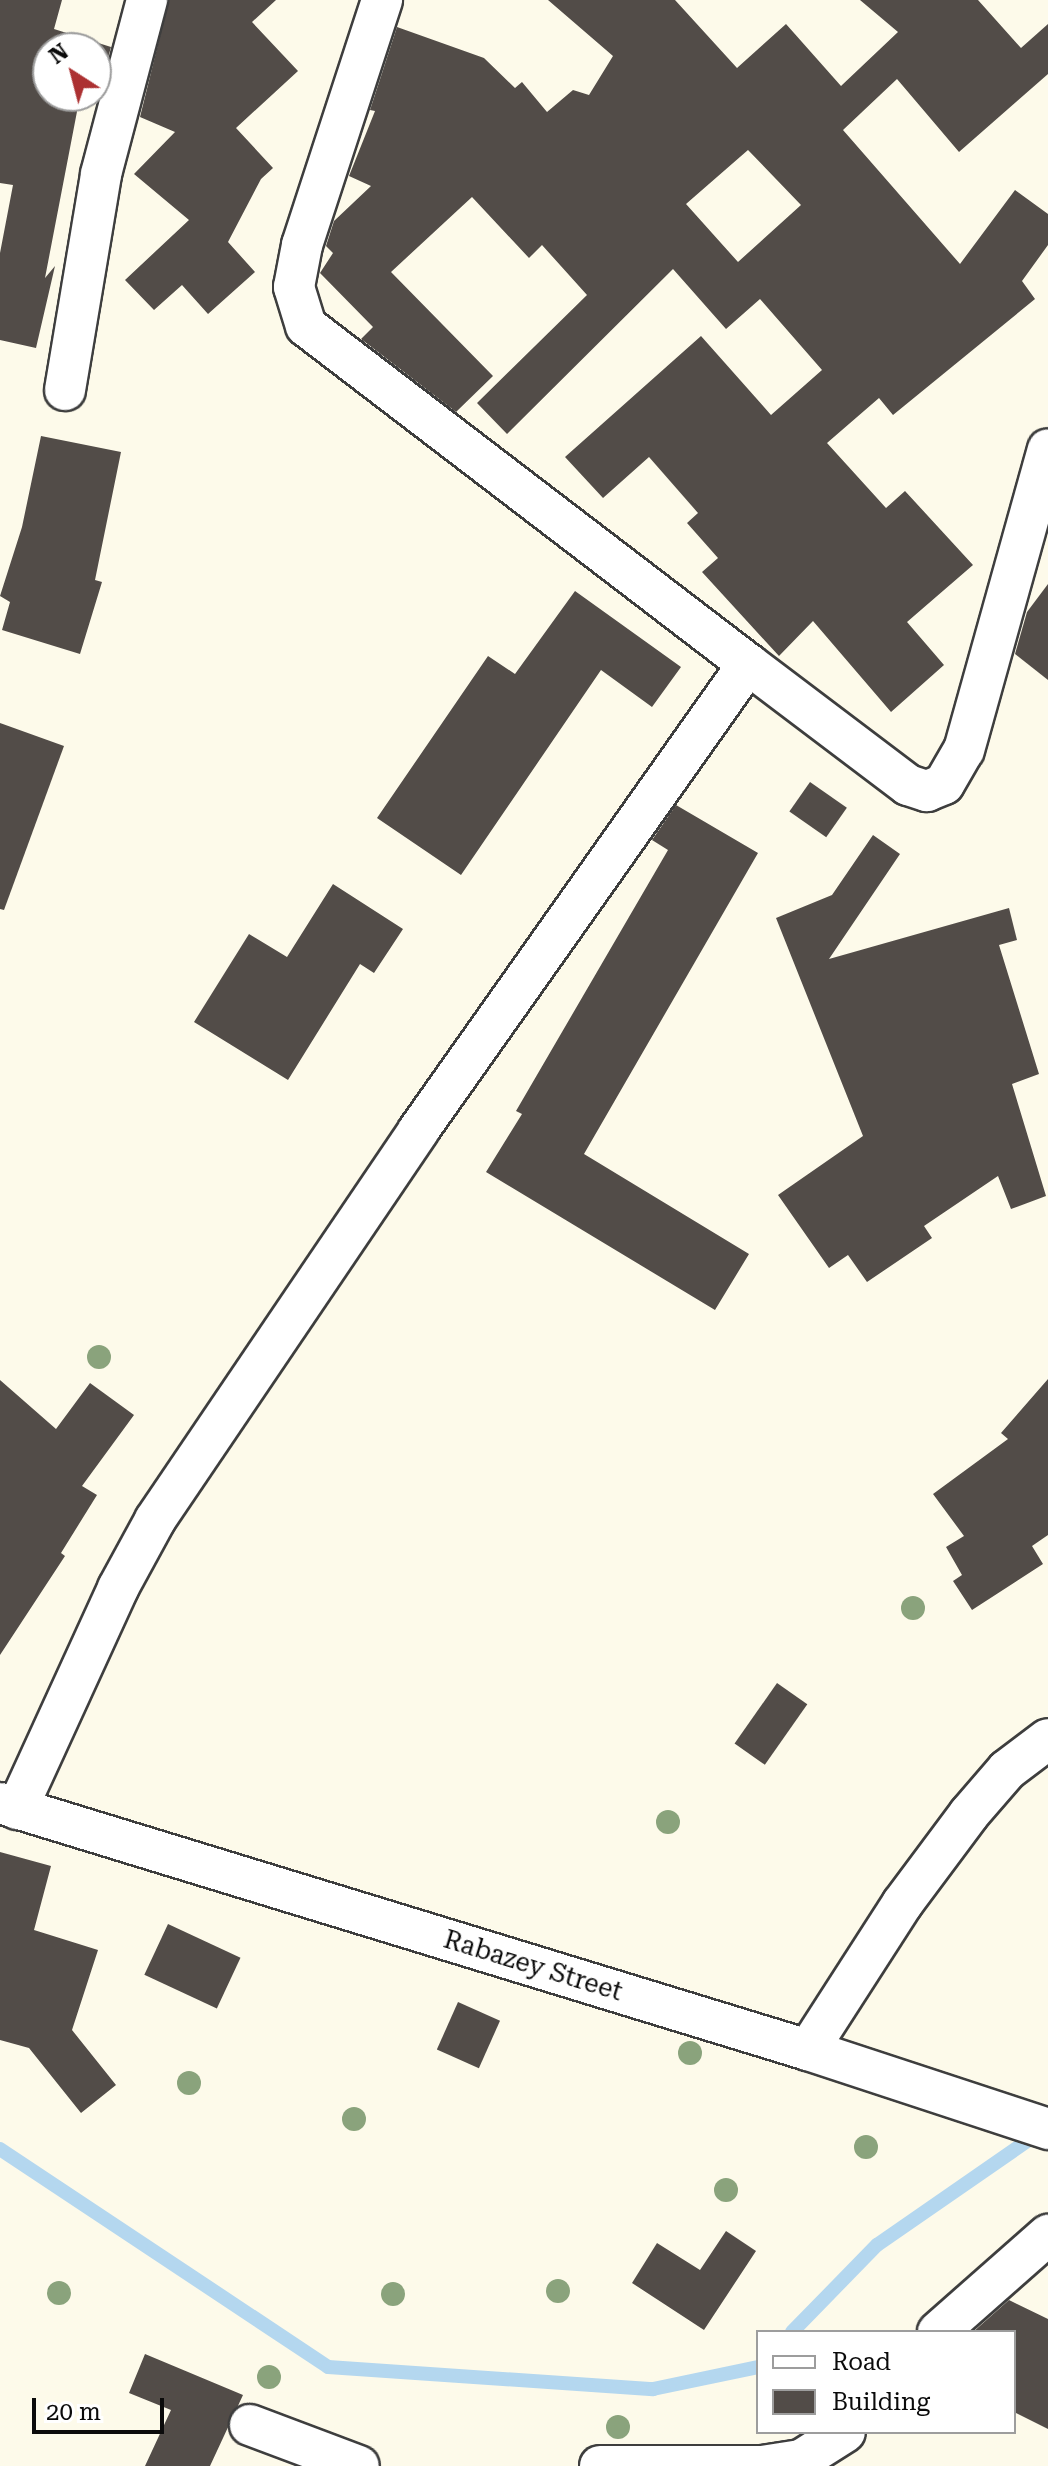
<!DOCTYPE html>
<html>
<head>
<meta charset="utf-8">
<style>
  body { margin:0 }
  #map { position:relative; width:1048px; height:2466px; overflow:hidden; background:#fdfaea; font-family:"Roboto Serif",serif }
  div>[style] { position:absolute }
  .stream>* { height:14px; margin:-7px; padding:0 7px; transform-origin:7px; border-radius:7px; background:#b4d7ef }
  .building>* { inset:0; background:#524c48; transform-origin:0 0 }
  .roads { filter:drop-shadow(2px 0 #3e3e3e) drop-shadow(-2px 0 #3e3e3e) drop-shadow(0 2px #3e3e3e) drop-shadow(0 -2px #3e3e3e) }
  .minor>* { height:40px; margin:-20px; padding:0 20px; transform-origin:20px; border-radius:20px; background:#fff }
  .trees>* { width:24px; height:24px; margin:-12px; border-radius:50%; background:#8aa37c }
  span { translate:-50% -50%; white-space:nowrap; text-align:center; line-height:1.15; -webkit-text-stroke:8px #fff; paint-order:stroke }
  .street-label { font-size:26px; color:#0b0b0b }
  .legend { position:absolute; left:756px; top:2330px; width:260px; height:104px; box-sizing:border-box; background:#fff; border:2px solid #9d9d9d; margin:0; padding:10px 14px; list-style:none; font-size:24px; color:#0b0b0b }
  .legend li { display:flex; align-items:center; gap:16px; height:40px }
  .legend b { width:40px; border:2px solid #9d9d9d }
  .north { position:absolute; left:32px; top:32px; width:80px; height:80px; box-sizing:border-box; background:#fff; border:2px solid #9d9d9d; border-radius:50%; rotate:324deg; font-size:22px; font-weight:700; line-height:32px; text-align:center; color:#0b0b0b }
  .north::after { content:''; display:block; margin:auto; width:28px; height:36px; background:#ac3132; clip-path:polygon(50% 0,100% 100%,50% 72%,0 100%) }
  .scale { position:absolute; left:32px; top:2398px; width:132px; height:36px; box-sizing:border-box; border:4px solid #0b0b0b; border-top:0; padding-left:10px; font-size:24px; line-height:28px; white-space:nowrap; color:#0b0b0b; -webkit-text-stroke:6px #fff; paint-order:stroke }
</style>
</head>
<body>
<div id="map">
  <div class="stream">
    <i style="left:0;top:2149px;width:394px;rotate:33.6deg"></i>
    <i style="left:328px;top:2367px;width:326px;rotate:3.9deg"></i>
    <i style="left:653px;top:2389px;width:107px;rotate:-11.8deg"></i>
    <i style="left:792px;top:2332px;width:122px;rotate:-45.7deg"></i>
    <i style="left:877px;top:2245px;width:198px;rotate:-34.7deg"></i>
  </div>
  <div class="building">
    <i style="clip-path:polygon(0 0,62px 0,54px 29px,111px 47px,97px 98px,96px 48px,48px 48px,48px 96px,80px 96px,45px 278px,55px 266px,36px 348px,0 340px,0 253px,13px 185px,0 183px)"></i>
    <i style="clip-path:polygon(169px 0,276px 0,252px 22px,298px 71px,236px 128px,273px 168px,261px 179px,228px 242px,255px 272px,208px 314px,182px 285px,154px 310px,125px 280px,189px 220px,134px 174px,175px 132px,140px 117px)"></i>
    <i style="clip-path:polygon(evenodd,548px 0,675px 0,737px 68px,786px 24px,841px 86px,898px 32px,860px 0,978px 0,1021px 48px,1048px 24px,1048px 74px,959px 152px,897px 79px,843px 130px,960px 264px,1015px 190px,1048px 214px,1048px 245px,1022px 281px,1035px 299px,893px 415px,879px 398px,827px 443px,886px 508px,905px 491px,973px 565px,907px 622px,944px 665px,891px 712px,813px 621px,779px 656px,702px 572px,718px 558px,687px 523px,698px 513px,649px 457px,603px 498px,565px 457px,701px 336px,771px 415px,822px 370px,760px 299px,726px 329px,673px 269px,507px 434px,477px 403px,587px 295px,542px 245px,529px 258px,472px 197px,391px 272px,493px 376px,456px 412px,361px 339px,373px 327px,320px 273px,333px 253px,326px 246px,334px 221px,371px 186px,349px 176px,375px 111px,370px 110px,397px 27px,484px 58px,515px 88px,522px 82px,547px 112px,573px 90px,589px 95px,613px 56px,548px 0,748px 150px,801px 205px,738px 262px,686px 204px,748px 150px)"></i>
    <i style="clip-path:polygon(41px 436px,121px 452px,95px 580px,102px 582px,80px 654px,2px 630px,10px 602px,0 596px,22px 527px)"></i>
    <i style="clip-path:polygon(1048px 584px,1048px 680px,1015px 654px,1027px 612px)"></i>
    <i style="clip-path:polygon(575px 591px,681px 667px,652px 707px,601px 670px,461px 875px,377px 818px,488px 656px,515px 674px)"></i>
    <i style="clip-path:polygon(0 723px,64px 746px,4px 910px,0 909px)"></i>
    <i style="left:810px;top:782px;width:45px;height:36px;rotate:35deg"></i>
    <i style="clip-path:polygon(676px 805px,758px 853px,584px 1154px,749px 1254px,715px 1310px,486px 1172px,522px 1114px,516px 1111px,668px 850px,652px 840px)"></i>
    <i style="clip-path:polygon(873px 835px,900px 854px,829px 959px,1009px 908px,1017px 940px,999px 945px,1039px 1074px,1012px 1084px,1046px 1196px,1011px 1209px,998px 1176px,924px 1226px,932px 1238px,867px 1282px,848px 1255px,829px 1268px,778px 1195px,863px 1136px,776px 918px,832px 895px)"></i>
    <i style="clip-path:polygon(333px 884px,403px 929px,374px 973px,360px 964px,288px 1080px,194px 1022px,249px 934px,287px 957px)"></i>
    <i style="clip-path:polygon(1048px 1379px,1048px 1535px,1032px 1546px,1043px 1564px,972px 1610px,953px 1581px,962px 1575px,946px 1547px,964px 1536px,933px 1494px,1008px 1439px,1001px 1433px)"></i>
    <i style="clip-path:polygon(0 1380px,56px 1429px,90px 1383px,134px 1415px,82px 1486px,97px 1495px,61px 1553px,65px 1556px,0 1655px)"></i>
    <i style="left:777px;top:1683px;width:37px;height:74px;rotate:35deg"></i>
    <i style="clip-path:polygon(0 1852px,51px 1866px,34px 1930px,98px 1950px,72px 2030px,116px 2085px,81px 2113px,29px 2048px,0 2040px)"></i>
    <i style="left:168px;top:1924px;width:80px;height:56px;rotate:25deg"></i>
    <i style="left:458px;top:2002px;width:46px;height:52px;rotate:24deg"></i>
    <i style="clip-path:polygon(726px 2231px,756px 2251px,704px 2330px,632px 2283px,657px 2243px,700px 2270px)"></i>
    <i style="clip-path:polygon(1009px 2300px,1048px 2319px,1048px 2429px,1014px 2412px,1014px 2332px,973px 2332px)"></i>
    <i style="clip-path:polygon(145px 2354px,243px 2395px,210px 2466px,145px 2466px,171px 2410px,129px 2393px)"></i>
  </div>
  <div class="roads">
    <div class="minor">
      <i style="left:65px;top:390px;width:219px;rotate:-80.5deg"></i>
      <i style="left:101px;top:174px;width:180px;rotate:-75.2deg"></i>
      <i style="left:748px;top:664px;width:201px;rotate:37.1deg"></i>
      <i style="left:908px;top:785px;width:20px;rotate:18deg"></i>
      <i style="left:927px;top:791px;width:18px;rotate:-22deg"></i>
      <i style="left:944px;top:784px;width:39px;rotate:-60deg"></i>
      <i style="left:964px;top:750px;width:312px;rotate:-74.4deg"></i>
      <i style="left:0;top:1803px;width:845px;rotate:17deg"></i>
      <i style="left:808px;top:2050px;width:253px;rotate:18.2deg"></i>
      <i style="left:17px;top:1809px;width:243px;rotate:-65.4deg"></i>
      <i style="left:118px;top:1588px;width:77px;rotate:-61.4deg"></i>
      <i style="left:155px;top:1520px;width:470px;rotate:-55.9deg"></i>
      <i style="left:418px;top:1131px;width:572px;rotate:-54.75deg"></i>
      <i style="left:748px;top:664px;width:556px;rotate:-142.59deg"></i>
      <i style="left:306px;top:326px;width:41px;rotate:-107.1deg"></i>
      <i style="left:294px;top:287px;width:43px;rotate:-79.2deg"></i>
      <i style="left:302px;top:245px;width:258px;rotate:-71.9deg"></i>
      <i style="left:808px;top:2050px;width:174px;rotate:-57.2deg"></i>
      <i style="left:902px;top:1904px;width:112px;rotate:-53.3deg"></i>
      <i style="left:969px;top:1814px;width:58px;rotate:-49.2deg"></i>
      <i style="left:1007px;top:1770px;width:51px;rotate:-37.1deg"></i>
      <i style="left:938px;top:2332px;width:147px;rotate:-41.4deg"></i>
      <i style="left:250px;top:2425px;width:116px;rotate:20.6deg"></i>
      <i style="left:600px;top:2466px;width:162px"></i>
      <i style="left:762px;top:2466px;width:39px;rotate:-9deg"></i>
      <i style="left:801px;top:2460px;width:52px;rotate:-32.5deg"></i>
    </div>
  </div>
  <div class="trees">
    <i style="left:99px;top:1357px"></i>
    <i style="left:913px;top:1608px"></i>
    <i style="left:668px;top:1822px"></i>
    <i style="left:690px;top:2053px"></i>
    <i style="left:189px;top:2083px"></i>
    <i style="left:354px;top:2119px"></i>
    <i style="left:866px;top:2147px"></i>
    <i style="left:726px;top:2190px"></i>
    <i style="left:558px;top:2291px"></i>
    <i style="left:59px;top:2293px"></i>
    <i style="left:393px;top:2294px"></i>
    <i style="left:269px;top:2377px"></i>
    <i style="left:618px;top:2427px"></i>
  </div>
  <div class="street-label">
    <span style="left:533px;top:1966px;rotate:17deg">Rabazey Street</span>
  </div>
  <ul class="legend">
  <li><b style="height:10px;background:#fff"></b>Road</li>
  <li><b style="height:22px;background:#524c48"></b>Building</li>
  </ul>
  <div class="north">N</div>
  <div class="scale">20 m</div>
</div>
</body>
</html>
